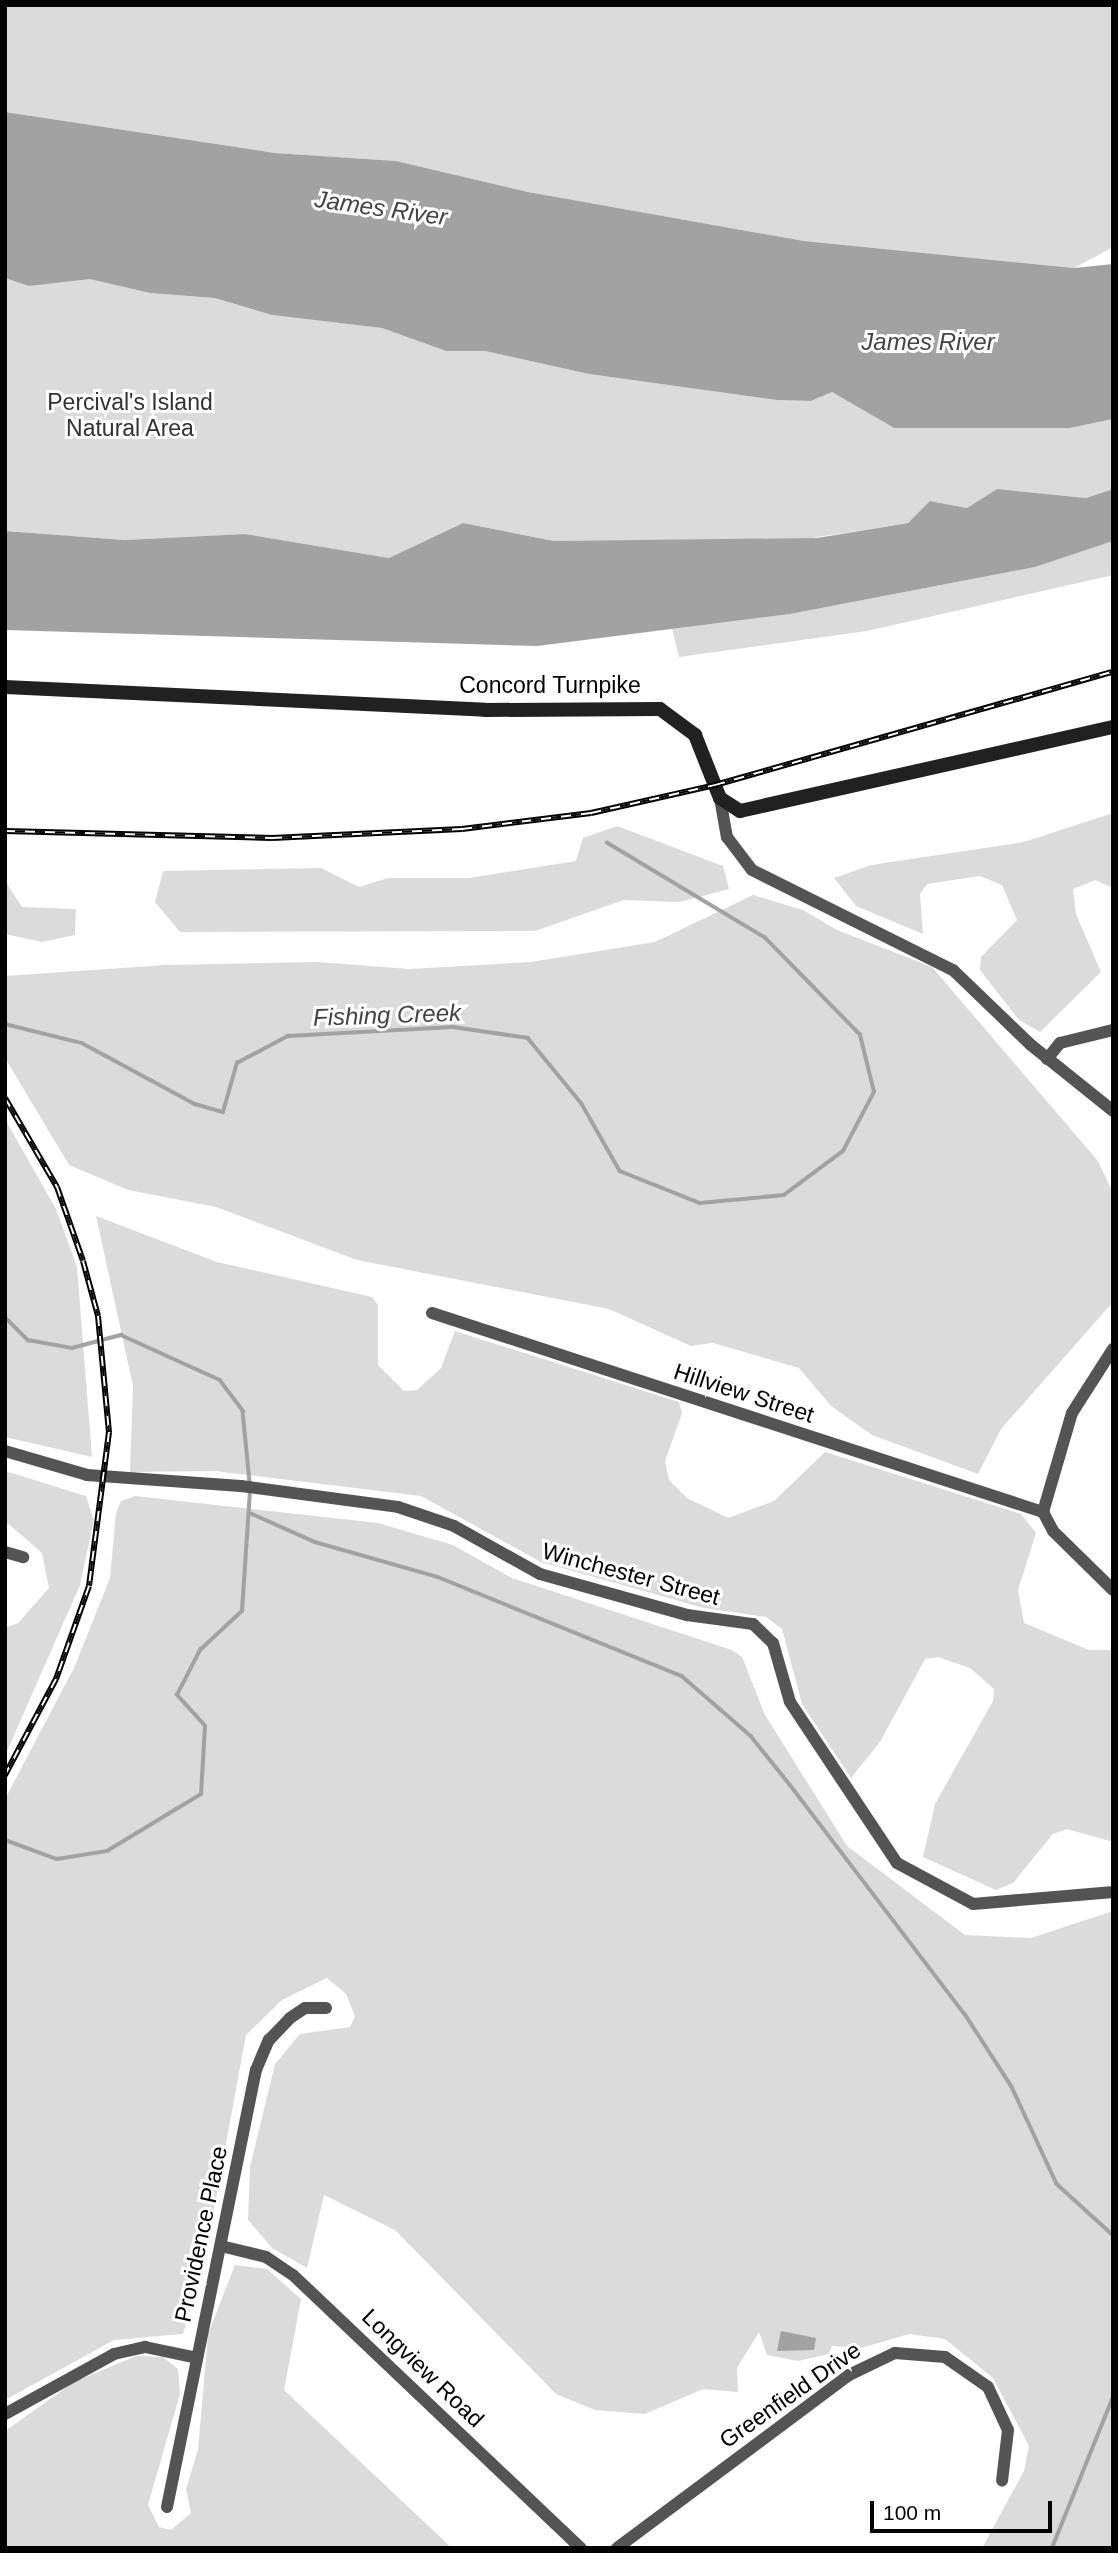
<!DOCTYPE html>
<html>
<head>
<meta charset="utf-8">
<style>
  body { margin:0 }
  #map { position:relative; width:1118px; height:2553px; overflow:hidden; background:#fff; font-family:Helvetica,sans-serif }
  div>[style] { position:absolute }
  .green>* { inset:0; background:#dbdbdb }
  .water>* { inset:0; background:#a2a2a2 }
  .stream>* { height:3.5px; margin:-1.75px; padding:0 1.75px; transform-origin:1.75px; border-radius:1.75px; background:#a2a2a2 }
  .street>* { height:12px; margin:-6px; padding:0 6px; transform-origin:6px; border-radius:6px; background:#545454 }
  .secondary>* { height:14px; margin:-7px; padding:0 7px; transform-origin:7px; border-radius:7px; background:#212121 }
  .rail>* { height:6px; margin-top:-3px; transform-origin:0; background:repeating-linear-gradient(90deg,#fff 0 10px,#000 0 20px); box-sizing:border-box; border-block:2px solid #000 }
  span { translate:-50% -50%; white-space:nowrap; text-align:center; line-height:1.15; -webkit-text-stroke:6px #fff; paint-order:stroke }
  .park-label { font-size:23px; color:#323232 }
  .street-label { font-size:23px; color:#000 }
  .water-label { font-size:24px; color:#434343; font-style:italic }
  .frame { position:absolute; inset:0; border:7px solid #000; pointer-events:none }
  .scale { position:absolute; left:870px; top:2501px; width:182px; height:32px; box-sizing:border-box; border:4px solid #000; border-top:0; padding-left:9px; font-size:21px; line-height:24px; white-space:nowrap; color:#000; -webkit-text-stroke:5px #fff; paint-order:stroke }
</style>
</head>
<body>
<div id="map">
  <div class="green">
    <i style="clip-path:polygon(5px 5px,1113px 5px,1113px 247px,1074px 268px,804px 241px,528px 192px,396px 161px,275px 153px,5px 112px)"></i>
    <i style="clip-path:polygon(5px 278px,29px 286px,90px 278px,150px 293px,213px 298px,272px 315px,382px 328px,446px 351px,485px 351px,589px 374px,777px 400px,811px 401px,832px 392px,894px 428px,1070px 428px,1113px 419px,1113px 489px,1086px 498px,997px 489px,967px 508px,931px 501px,908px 523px,805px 539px,554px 541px,463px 523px,389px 558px,245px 534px,125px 540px,5px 531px)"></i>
    <i style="clip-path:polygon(1113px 541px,1113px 575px,867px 631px,679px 657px,672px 629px,790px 614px,1035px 567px)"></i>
    <i style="clip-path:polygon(1113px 813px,1113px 888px,1095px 880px,1073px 889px,1076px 914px,1101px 972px,1040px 1032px,1019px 1020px,980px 970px,981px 957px,1017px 920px,1002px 885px,980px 876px,927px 884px,920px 894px,923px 934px,856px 906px,834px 878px,871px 865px,1024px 842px)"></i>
    <i style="clip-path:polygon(617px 826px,723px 866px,729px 889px,680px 902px,624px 900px,535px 931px,180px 932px,155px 902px,163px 871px,321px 868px,359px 887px,388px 878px,469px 878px,576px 861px,583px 838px)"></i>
    <i style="clip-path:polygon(5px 881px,22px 907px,76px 909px,75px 935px,42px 942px,5px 934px)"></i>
    <i style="clip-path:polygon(753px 895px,803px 910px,837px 930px,932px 967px,1098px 1161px,1113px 1193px,1113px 1302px,1001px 1429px,978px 1474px,872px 1435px,831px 1406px,799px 1368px,713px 1343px,691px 1346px,609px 1309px,357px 1260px,216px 1207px,128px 1190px,69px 1165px,5px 1058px,5px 976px,165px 965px,318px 962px,409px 969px,531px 962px,655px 942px)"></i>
    <i style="clip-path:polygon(5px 1119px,56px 1209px,77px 1267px,92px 1457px,5px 1437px)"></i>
    <i style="clip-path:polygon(96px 1216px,217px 1262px,372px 1297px,378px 1305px,378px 1365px,404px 1391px,417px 1390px,441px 1368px,455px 1331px,679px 1402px,682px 1413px,665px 1461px,669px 1480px,687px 1498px,728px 1518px,774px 1501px,825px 1452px,1021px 1514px,1036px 1533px,1018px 1590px,1024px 1623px,1089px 1650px,1113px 1650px,1113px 1842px,1067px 1829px,1053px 1834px,1013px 1883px,996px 1890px,923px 1857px,935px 1804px,993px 1701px,994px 1689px,970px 1668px,938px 1657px,925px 1659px,880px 1742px,851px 1778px,802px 1704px,782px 1629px,766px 1617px,704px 1608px,541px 1562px,421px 1496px,214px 1471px,130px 1472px,133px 1386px)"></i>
    <i style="clip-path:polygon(5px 1471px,86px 1496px,94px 1520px,80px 1585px,5px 1756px,5px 1628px,18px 1623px,49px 1588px,42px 1553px,5px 1521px)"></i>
    <i style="clip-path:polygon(135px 1496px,378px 1523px,453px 1545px,512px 1578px,732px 1650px,742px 1657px,765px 1715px,847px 1846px,965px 1935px,1031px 1938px,1113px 1911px,1113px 2548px,982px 2548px,1024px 2471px,1029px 2446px,993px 2378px,945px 2339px,909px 2334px,861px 2348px,832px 2346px,829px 2354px,798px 2361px,767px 2355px,759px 2332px,737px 2368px,738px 2392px,703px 2389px,645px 2414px,595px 2410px,556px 2394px,395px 2230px,324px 2195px,307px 2268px,272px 2248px,248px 2220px,250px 2167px,275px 2064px,300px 2034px,350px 2027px,355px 2016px,346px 1994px,327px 1978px,282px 2000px,246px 2035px,204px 2263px,183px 2334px,114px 2340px,5px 2400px,5px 1799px,74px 1668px,110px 1578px,116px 1513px,121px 1501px)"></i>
    <i style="clip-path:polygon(235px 2265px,267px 2269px,301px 2299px,284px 2390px,452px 2548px,5px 2548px,5px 2431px,74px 2382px,136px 2356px,163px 2357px,178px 2369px,180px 2394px,148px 2505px,159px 2527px,171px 2530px,191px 2513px,186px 2489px,198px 2450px,208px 2334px)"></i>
  </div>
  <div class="water">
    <i style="clip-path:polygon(5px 112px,275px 153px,396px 161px,528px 192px,804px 241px,1074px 268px,1113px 264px,1113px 419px,1070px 428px,894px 428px,832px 392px,811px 401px,777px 400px,589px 374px,485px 351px,446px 351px,382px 328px,272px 315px,214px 298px,150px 293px,90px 279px,29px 286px,5px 278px)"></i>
    <i style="clip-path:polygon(997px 489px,1086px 498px,1113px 489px,1113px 541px,1035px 567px,790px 614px,537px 646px,5px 630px,5px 531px,125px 540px,245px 534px,389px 558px,463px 523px,554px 541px,817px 538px,908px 523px,930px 501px,967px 508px)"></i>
    <i style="clip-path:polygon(781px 2331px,816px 2338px,814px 2350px,777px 2351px)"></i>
  </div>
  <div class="stream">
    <i style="left:5px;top:1024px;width:79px;rotate:13.9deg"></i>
    <i style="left:82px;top:1043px;width:128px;rotate:28.4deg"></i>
    <i style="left:195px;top:1104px;width:29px;rotate:16deg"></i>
    <i style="left:223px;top:1112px;width:51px;rotate:-74.1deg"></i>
    <i style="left:237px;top:1063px;width:58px;rotate:-27.9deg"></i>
    <i style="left:288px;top:1036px;width:165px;rotate:-3.1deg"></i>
    <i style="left:453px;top:1027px;width:76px;rotate:8.3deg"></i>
    <i style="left:528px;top:1038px;width:85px;rotate:50.7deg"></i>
    <i style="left:582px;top:1104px;width:77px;rotate:60.4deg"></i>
    <i style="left:620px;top:1171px;width:86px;rotate:21.8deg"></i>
    <i style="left:700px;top:1203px;width:84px;rotate:-5.4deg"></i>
    <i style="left:784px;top:1195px;width:74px;rotate:-36.7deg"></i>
    <i style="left:843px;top:1151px;width:67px;rotate:-62.3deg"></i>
    <i style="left:874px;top:1092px;width:59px;rotate:-103.8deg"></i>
    <i style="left:860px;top:1035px;width:136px;rotate:-134.4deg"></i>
    <i style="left:765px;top:938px;width:184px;rotate:-149deg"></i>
    <i style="left:5px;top:1280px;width:9px;rotate:90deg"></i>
    <i style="left:5px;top:1317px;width:33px;rotate:45deg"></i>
    <i style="left:28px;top:1340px;width:45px;rotate:10.3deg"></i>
    <i style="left:72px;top:1348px;width:51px;rotate:-14.9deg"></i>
    <i style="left:121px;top:1335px;width:109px;rotate:24.4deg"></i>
    <i style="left:220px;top:1380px;width:39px;rotate:53deg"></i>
    <i style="left:243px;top:1411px;width:72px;rotate:84.4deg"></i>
    <i style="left:250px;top:1513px;width:71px;rotate:24deg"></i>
    <i style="left:315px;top:1542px;width:128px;rotate:15.9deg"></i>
    <i style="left:438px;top:1577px;width:263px;rotate:22.1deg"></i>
    <i style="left:682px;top:1676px;width:91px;rotate:41deg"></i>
    <i style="left:751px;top:1736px;width:64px;rotate:51.3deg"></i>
    <i style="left:791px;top:1786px;width:287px;rotate:52.7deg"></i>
    <i style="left:965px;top:2014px;width:87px;rotate:57.2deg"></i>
    <i style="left:1012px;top:2087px;width:107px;rotate:65.1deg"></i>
    <i style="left:1057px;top:2184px;width:76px;rotate:42.3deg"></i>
    <i style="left:5px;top:1840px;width:55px;rotate:20.1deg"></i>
    <i style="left:57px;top:1859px;width:51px;rotate:-9.1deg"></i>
    <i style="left:107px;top:1851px;width:110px;rotate:-31.2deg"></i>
    <i style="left:201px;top:1794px;width:68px;rotate:-86.6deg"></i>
    <i style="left:205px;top:1726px;width:42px;rotate:-132.1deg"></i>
    <i style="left:177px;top:1695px;width:51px;rotate:-62.9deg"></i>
    <i style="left:200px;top:1650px;width:57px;rotate:-42.9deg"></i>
    <i style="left:242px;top:1611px;width:120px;rotate:-86.2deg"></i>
    <i style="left:1052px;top:2548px;width:163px;rotate:-68deg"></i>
  </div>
  <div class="street">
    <i style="left:720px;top:798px;width:40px;rotate:80deg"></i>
    <i style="left:727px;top:837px;width:41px;rotate:52.9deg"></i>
    <i style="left:752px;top:870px;width:225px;rotate:26.5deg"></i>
    <i style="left:953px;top:970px;width:108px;rotate:43.9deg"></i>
    <i style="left:1031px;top:1045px;width:105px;rotate:38.8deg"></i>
    <i style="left:1047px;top:1059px;width:21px;rotate:-51deg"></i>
    <i style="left:1060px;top:1043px;width:55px;rotate:-13.8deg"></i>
    <i style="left:432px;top:1313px;width:643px;rotate:18.04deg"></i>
    <i style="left:5px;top:1451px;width:85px;rotate:16.3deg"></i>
    <i style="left:87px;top:1475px;width:154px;rotate:4.1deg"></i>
    <i style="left:241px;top:1486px;width:158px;rotate:7.6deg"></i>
    <i style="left:398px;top:1507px;width:59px;rotate:18.7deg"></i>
    <i style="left:454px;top:1526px;width:98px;rotate:29.2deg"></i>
    <i style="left:540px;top:1574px;width:153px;rotate:15.6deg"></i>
    <i style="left:687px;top:1615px;width:67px;rotate:7.8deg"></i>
    <i style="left:753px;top:1624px;width:28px;rotate:44deg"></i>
    <i style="left:773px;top:1643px;width:61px;rotate:73.9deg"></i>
    <i style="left:790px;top:1702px;width:193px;rotate:56.4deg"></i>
    <i style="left:897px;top:1863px;width:86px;rotate:28.3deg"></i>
    <i style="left:973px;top:1904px;width:141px;rotate:-4.9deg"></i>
    <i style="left:1043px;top:1512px;width:103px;rotate:-73.7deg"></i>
    <i style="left:1072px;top:1413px;width:76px;rotate:-57.4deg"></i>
    <i style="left:1043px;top:1512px;width:21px;rotate:62deg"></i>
    <i style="left:1053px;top:1531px;width:84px;rotate:44.5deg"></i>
    <i style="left:5px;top:1552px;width:19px;rotate:16deg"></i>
    <i style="left:221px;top:2246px;width:46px;rotate:13.7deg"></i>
    <i style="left:266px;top:2257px;width:32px;rotate:34deg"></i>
    <i style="left:293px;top:2275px;width:397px;rotate:43.5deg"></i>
    <i style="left:5px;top:2414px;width:124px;rotate:-28.8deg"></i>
    <i style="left:114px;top:2354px;width:32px;rotate:-13deg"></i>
    <i style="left:145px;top:2347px;width:53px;rotate:11.9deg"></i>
    <i style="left:167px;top:2507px;width:446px;rotate:-78.5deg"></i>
    <i style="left:256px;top:2070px;width:33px;rotate:-67deg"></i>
    <i style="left:269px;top:2040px;width:30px;rotate:-46deg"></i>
    <i style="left:290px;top:2018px;width:18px;rotate:-34deg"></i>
    <i style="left:305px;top:2008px;width:21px"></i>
    <i style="left:617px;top:2548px;width:289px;rotate:-36.7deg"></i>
    <i style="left:849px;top:2375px;width:51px;rotate:-25.6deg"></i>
    <i style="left:895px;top:2353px;width:50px;rotate:4.6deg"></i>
    <i style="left:945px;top:2357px;width:52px;rotate:34.9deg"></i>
    <i style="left:988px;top:2387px;width:47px;rotate:65.1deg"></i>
    <i style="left:1008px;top:2430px;width:51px;rotate:96.7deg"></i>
  </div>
  <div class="secondary">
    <i style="left:5px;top:687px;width:481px;rotate:2.7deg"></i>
    <i style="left:485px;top:710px;width:175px;rotate:-0.3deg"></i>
    <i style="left:660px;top:709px;width:44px;rotate:36.6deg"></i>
    <i style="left:695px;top:735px;width:68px;rotate:68.4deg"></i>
    <i style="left:720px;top:798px;width:24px;rotate:33deg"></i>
    <i style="left:740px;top:811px;width:382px;rotate:-12.7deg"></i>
  </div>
  <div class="rail">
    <i style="left:5px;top:831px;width:267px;rotate:1.5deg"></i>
    <i style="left:272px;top:838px;width:190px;rotate:-2.7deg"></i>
    <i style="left:462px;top:829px;width:130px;rotate:-7.1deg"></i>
    <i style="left:591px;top:813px;width:127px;rotate:-12.7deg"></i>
    <i style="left:715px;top:785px;width:414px;rotate:-15.9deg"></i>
    <i style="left:5px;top:1098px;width:103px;rotate:59.7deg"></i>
    <i style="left:57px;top:1187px;width:78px;rotate:70.6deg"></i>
    <i style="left:83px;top:1261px;width:57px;rotate:74.7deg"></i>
    <i style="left:98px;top:1316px;width:117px;rotate:84.6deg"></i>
    <i style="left:109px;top:1432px;width:155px;rotate:97.4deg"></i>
    <i style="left:89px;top:1586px;width:99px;rotate:109.5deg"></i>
    <i style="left:56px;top:1679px;width:109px;rotate:118deg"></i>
  </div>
  <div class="park-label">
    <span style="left:130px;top:415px">Percival's Island<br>Natural Area</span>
  </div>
  <div class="street-label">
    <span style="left:550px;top:685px">Concord Turnpike</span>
    <span style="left:744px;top:1393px;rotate:18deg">Hillview Street</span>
    <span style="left:631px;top:1574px;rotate:15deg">Winchester Street</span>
    <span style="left:201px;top:2234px;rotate:-78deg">Providence Place</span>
    <span style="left:423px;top:2368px;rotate:44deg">Longview Road</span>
    <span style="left:790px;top:2395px;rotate:-35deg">Greenfield Drive</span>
  </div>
  <div class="water-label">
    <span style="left:381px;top:208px;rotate:8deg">James River</span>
    <span style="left:928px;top:342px">James River</span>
    <span style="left:387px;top:1015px;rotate:-2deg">Fishing Creek</span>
  </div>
  <div class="frame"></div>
  <div class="scale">100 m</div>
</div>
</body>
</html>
